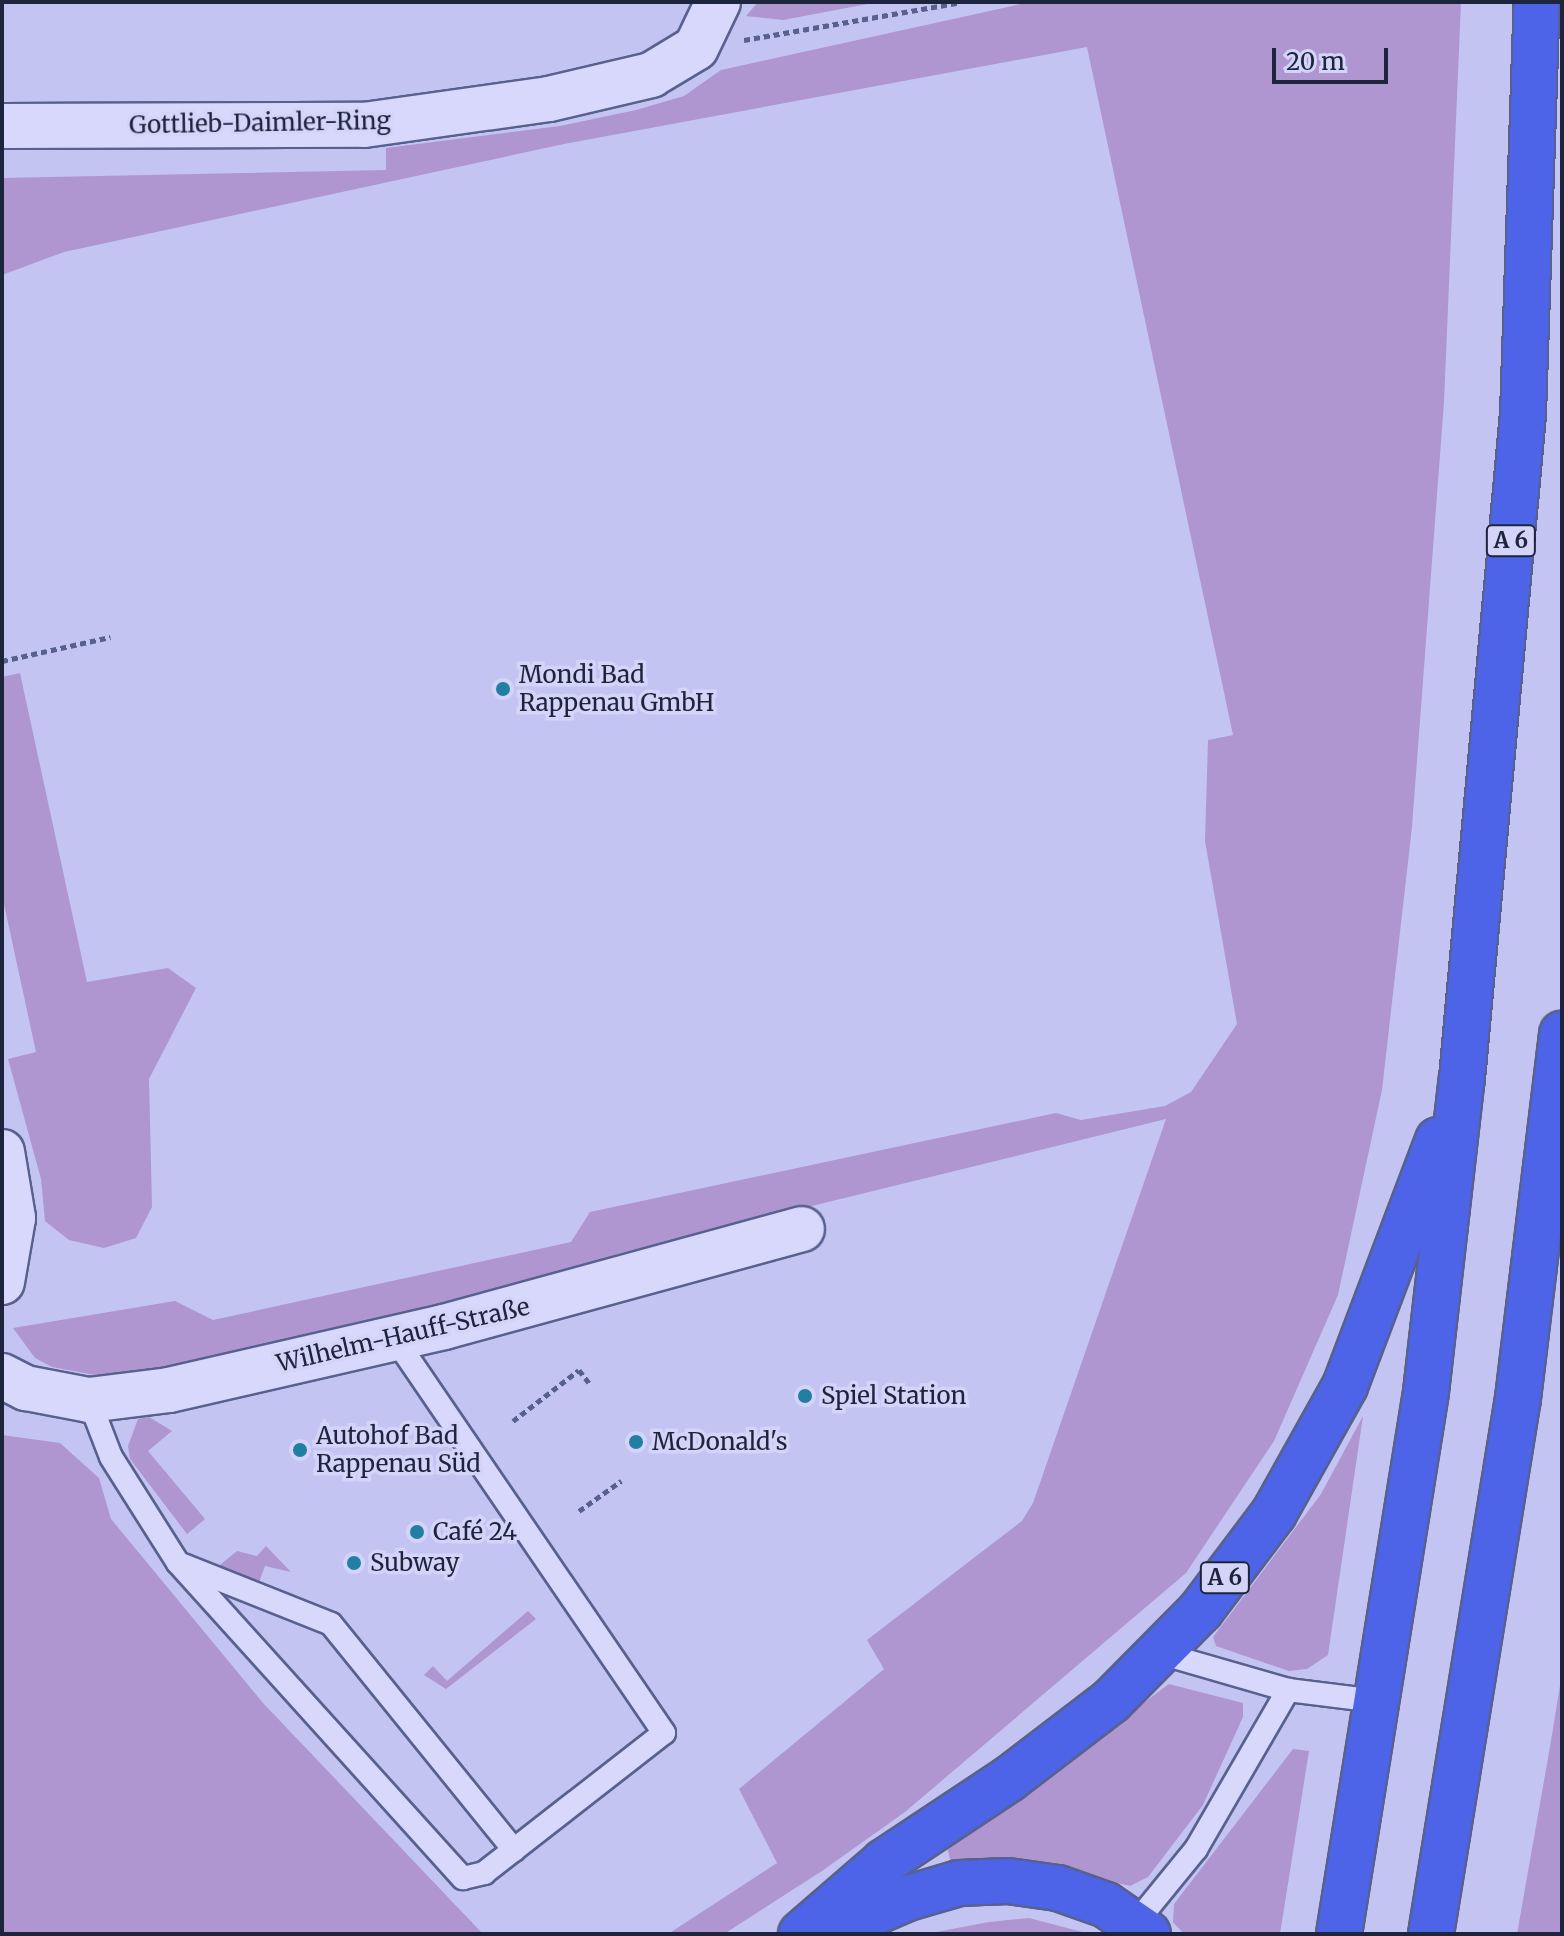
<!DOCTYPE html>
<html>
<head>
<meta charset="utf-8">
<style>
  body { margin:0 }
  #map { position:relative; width:1564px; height:1936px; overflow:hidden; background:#c3c4f2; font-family:Merriweather,serif }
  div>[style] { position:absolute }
  .green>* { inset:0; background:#af96d1 }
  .path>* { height:5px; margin-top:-2.5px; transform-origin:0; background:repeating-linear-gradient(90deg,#58618e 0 6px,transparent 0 10px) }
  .roads { filter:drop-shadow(2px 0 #58618e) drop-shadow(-2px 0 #58618e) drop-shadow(0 2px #58618e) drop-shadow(0 -2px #58618e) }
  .lane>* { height:22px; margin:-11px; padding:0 11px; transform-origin:11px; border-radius:11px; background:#d8d8fc }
  .street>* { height:44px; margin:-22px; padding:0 22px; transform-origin:22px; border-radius:22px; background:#d8d8fc }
  .highway>* { height:44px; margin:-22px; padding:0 22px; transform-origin:22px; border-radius:22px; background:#4d64e8 }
  .dots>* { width:22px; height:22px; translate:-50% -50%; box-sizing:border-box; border:4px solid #d4d4f9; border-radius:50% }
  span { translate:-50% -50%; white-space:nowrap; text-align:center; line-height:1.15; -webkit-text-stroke:7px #d4d4f9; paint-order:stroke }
  .shield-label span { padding:2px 6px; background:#d4d4f9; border:2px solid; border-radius:6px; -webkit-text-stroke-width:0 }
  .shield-label { font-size:22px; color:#1d243d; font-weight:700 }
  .street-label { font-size:24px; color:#1d243d }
  .poi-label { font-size:24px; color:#1d243d }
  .left { translate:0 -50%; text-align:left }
  .frame { position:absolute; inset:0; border:4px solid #1d243d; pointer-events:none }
  .scale { position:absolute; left:1272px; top:48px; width:116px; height:36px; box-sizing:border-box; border:4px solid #1d243d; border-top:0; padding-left:10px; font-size:24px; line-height:28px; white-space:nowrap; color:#1d243d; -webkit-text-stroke:6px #d4d4f9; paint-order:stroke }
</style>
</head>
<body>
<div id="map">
  <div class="green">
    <i style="clip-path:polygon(758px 2px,878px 2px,783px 20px,746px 16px)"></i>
    <i style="clip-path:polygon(1030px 2px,1461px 2px,1444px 402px,1412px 827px,1382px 1090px,1338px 1295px,1274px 1441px,1186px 1573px,905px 1812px,822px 1871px,724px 1934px,668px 1934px,777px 1863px,739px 1789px,884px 1669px,867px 1640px,1022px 1521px,1033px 1503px,1166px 1119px,617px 1254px,596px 1277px,111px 1378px,52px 1367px,35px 1358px,13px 1328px,175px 1301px,213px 1320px,571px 1242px,590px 1212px,1056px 1113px,1081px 1120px,1165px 1106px,1191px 1092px,1237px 1024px,1205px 841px,1208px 740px,1233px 735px,1087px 47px,564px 144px,64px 252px,2px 275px,2px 178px,386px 170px,386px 148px,560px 126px,636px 110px,684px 96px,721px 70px)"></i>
    <i style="clip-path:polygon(20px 673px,87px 982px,168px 968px,196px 988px,149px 1079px,152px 1207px,136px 1238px,104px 1248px,69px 1240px,45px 1221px,41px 1179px,8px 1059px,36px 1052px,2px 895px,2px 677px)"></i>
    <i style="clip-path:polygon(1363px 1416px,1328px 1655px,1307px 1669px,1289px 1671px,1216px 1646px,1213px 1637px,1321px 1494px)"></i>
    <i style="clip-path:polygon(149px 1417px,172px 1431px,148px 1451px,205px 1519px,187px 1534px,130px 1459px,128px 1446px,138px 1419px)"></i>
    <i style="clip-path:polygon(2px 1435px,60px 1443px,99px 1478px,111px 1519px,263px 1703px,483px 1934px,2px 1934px)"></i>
    <i style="clip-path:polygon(266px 1546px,291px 1572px,265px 1566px,258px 1585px,215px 1569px,237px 1551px,257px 1556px)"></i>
    <i style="clip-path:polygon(528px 1611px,536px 1619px,446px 1689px,424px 1675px,433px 1666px,447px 1681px)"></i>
    <i style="clip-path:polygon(1562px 1673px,1562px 1934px,1517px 1934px,1551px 1741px)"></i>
    <i style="clip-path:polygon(1169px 1684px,1243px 1703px,1243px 1717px,1203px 1805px,1148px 1877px,1130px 1886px,1059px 1869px,951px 1863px,947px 1847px)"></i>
    <i style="clip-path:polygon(1293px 1749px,1309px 1751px,1280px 1934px,1184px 1934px,1173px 1922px,1174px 1904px)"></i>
    <i style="clip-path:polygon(1029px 1918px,1090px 1934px,926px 1934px,989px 1922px)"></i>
  </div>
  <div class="path">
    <i style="left:744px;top:40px;width:220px;rotate:-9.9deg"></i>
    <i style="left:2px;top:661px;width:111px;rotate:-12.5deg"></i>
    <i style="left:513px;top:1421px;width:83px;rotate:-37.7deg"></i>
    <i style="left:579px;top:1370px;width:18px;rotate:52deg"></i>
    <i style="left:579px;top:1511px;width:52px;rotate:-35.5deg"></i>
  </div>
  <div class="roads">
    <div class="lane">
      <i style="left:89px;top:1400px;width:61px;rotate:68.9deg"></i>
      <i style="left:111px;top:1457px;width:125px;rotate:57.7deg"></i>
      <i style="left:178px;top:1563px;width:425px;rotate:47.9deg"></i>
      <i style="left:463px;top:1878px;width:22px;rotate:-13deg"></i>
      <i style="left:484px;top:1873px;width:228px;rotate:-37.9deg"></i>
      <i style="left:664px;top:1733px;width:477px;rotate:-124.3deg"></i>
      <i style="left:183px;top:1565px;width:159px;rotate:21.7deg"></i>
      <i style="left:331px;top:1624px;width:291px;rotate:51deg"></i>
      <i style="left:1160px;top:1653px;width:133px;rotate:16.1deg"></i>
      <i style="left:1288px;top:1690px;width:89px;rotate:7.1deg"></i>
      <i style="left:1134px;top:1925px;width:98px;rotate:-50.8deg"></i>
      <i style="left:1196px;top:1849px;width:184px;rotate:-59.9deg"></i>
    </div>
    <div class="street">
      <i style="left:2px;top:126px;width:362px;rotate:-0.2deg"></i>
      <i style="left:364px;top:125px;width:187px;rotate:-8deg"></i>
      <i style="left:549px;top:99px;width:105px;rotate:-13.2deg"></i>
      <i style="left:651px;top:75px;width:52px;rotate:-31deg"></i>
      <i style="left:696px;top:48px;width:51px;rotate:-64.4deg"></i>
      <i style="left:2px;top:1152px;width:67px;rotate:80.5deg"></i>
      <i style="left:13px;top:1218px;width:65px;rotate:99.8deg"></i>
      <i style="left:2px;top:1376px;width:27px;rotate:27deg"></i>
      <i style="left:26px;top:1388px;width:64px;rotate:10.8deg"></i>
      <i style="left:89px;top:1400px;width:81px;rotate:-7.1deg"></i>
      <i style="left:169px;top:1390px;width:282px;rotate:-12.9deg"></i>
      <i style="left:444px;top:1327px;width:371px;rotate:-15.3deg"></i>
    </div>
    <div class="highway">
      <i style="left:801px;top:1934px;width:110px;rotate:-40.9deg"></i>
      <i style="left:884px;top:1862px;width:150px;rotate:-33.6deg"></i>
      <i style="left:1009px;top:1779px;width:128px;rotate:-37.4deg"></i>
      <i style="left:1111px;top:1701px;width:128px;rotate:-45.3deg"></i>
      <i style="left:1201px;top:1610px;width:121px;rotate:-53deg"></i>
      <i style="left:1274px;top:1513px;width:145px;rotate:-60.8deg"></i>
      <i style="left:1345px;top:1386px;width:263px;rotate:-69.3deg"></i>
      <i style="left:824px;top:1934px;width:91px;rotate:-23.2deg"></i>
      <i style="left:908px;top:1898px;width:53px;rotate:-16.4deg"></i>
      <i style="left:959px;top:1883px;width:49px;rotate:-2.3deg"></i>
      <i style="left:1008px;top:1881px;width:50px;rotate:8deg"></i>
      <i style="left:1058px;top:1888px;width:51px;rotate:19.5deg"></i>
      <i style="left:1106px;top:1905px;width:51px;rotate:34.6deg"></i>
      <i style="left:1339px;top:1934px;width:549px;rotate:-80.88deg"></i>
      <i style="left:1426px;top:1392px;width:316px;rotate:-83.5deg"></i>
      <i style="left:1462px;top:1078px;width:667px;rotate:-84.75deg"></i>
      <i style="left:1523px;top:414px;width:412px;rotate:-88.1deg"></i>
      <i style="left:1431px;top:1934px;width:543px;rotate:-80.78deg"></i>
      <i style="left:1518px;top:1398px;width:367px;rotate:-83.1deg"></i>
    </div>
  </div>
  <div class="dots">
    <i style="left:503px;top:689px;background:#237ea3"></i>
    <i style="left:805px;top:1396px;background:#237ea3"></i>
    <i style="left:636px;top:1442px;background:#237ea3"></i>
    <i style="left:300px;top:1450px;background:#237ea3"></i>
    <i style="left:417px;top:1532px;background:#237ea3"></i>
    <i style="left:354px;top:1563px;background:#237ea3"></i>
  </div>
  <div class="shield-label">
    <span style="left:1511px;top:541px">A 6</span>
    <span style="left:1225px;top:1578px">A 6</span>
  </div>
  <div class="street-label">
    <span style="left:260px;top:123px;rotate:-1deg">Gottlieb-Daimler-Ring</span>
    <span style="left:403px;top:1335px;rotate:-13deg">Wilhelm-Hauff-Straße</span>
  </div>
  <div class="poi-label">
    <span class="left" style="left:519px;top:689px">Mondi Bad<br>Rappenau GmbH</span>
    <span class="left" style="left:821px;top:1396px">Spiel Station</span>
    <span class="left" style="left:316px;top:1450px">Autohof Bad<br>Rappenau Süd</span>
    <span class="left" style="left:652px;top:1442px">McDonald's</span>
    <span class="left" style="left:433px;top:1532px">Café 24</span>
    <span class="left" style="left:370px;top:1563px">Subway</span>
  </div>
  <div class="frame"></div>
  <div class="scale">20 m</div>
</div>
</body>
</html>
